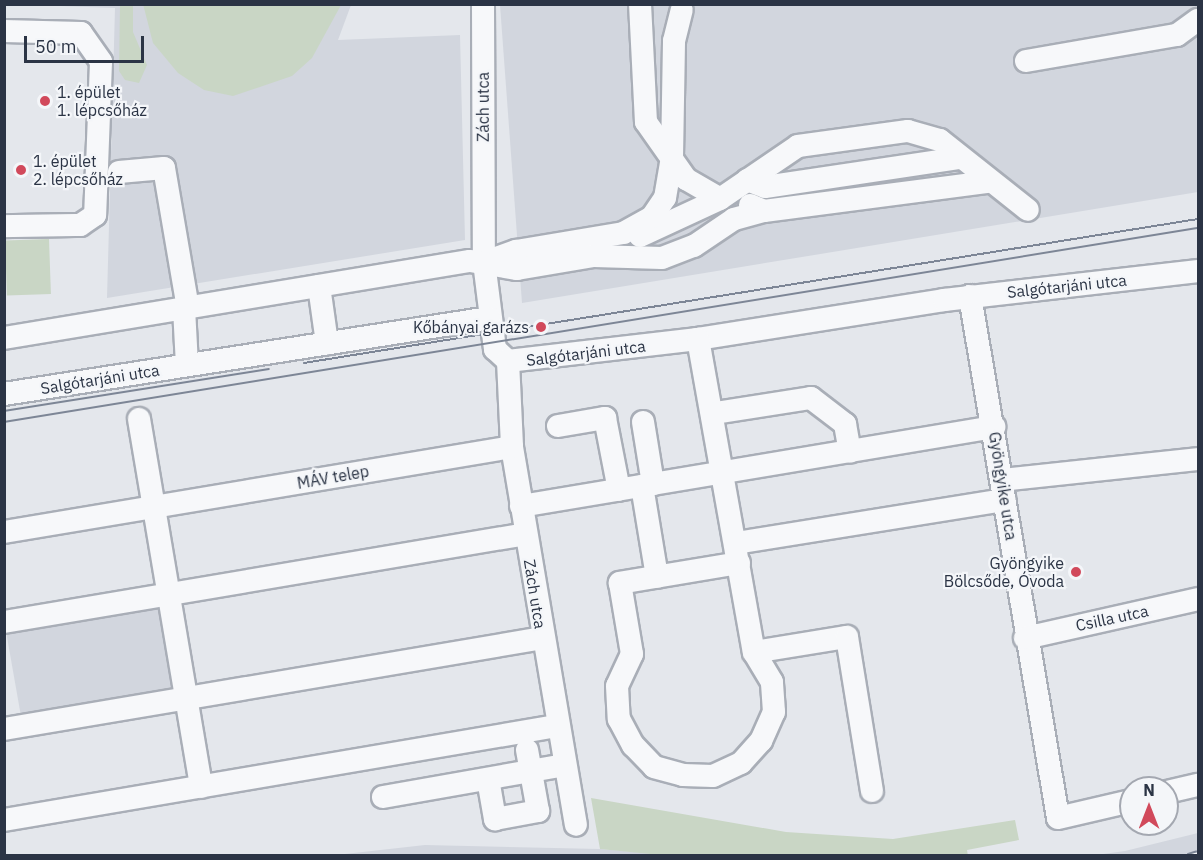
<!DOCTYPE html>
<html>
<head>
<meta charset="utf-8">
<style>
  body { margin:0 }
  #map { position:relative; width:1203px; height:860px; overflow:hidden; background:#e4e7ec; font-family:"IBM Plex Sans",sans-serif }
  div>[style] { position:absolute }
  .built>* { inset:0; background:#d2d6de; transform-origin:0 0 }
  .green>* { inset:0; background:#c9d6c5; transform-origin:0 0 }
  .roads { filter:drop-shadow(2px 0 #a9aeb7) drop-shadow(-2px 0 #a9aeb7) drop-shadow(0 2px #a9aeb7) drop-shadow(0 -2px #a9aeb7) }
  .minor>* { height:22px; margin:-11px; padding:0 11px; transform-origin:11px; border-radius:11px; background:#f7f8fa }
  .tram>* { height:1.5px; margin:-0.75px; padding:0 0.75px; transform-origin:0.75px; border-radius:0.75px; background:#7d8696 }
  .rail>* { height:7px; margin-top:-3.5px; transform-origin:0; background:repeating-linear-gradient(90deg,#f4f6f9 0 14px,#7d8696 0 28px); box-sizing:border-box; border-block:2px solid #7d8696 }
  .dots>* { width:16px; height:16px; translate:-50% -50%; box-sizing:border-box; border:3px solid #f4f6f9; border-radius:50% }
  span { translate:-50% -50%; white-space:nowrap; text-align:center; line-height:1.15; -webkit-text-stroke:4.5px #f4f6f9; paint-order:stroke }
  .poi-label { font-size:16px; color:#2b3445 }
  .left { translate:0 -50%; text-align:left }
  .right { translate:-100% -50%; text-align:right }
  .street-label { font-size:16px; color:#2b3445 }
  .frame { position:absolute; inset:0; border:6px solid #2b3445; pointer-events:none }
  .north { position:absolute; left:1119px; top:776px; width:60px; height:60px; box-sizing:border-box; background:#f4f6f9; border:2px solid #a4a8b1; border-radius:50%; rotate:0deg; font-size:16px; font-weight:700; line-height:24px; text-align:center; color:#2b3445 }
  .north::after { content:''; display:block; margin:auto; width:21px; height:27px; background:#d1495b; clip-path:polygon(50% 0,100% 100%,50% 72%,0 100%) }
  .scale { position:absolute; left:24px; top:36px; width:120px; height:27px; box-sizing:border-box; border:3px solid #2b3445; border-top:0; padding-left:8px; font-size:18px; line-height:21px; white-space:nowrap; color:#2b3445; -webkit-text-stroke:4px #f4f6f9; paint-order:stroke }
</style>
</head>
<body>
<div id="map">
  <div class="built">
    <i style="clip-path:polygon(5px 4px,351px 5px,338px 40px,460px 35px,465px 240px,107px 298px,115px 8px)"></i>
    <i style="clip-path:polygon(500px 5px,1198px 5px,1198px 192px,522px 303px)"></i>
    <i style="left:165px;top:600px;width:96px;height:162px;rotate:80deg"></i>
    <i style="clip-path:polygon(1198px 833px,1198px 855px,1096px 855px,1125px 851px)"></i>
    <i style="clip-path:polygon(425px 845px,600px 849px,670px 855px,336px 855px)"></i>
  </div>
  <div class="green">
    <i style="clip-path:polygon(143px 4px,341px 4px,341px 5px,312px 58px,292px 76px,233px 96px,204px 90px,178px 73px,153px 43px)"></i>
    <i style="clip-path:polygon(120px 5px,133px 5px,133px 32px,147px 65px,139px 83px,125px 80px,119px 71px)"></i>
    <i style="left:49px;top:239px;width:55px;height:44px;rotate:88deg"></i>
    <i style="clip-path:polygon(591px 798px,786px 832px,893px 839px,1015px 820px,1019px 840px,967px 850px,968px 856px,670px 856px,600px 849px)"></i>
  </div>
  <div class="roads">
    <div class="minor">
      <i style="left:483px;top:4px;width:258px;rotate:89.8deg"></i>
      <i style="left:484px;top:262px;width:88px;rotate:82.8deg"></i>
      <i style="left:495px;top:349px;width:18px;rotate:43deg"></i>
      <i style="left:508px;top:361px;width:191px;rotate:-6.6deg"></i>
      <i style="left:698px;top:339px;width:249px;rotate:-9deg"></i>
      <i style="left:944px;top:300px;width:256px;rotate:-6.5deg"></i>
      <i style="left:640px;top:4px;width:118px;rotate:87.1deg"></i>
      <i style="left:646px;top:122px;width:70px;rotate:54.9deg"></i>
      <i style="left:686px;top:179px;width:39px;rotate:30deg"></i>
      <i style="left:720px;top:199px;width:94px;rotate:-34.2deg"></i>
      <i style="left:798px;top:146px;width:111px;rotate:-7.8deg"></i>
      <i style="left:908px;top:131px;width:33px;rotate:16deg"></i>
      <i style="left:940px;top:140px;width:112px;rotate:38.5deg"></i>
      <i style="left:4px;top:31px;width:77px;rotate:1.5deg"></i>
      <i style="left:81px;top:33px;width:35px;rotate:55deg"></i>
      <i style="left:101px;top:62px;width:153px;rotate:92.2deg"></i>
      <i style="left:95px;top:215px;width:18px;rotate:146deg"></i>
      <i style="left:80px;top:225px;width:76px;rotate:179.2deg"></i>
      <i style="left:1026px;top:61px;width:153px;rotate:-9.8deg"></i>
      <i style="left:1177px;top:35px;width:26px;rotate:-36deg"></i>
      <i style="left:119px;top:172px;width:45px;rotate:-5.1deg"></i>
      <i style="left:164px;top:168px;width:142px;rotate:80.3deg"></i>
      <i style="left:747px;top:180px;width:19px;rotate:21deg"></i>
      <i style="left:765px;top:187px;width:197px;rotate:-8.5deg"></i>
      <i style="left:750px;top:205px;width:15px;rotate:23deg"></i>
      <i style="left:764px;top:211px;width:226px;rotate:-7.4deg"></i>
      <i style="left:640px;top:236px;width:88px;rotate:-24.8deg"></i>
      <i style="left:485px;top:262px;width:33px;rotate:-20deg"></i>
      <i style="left:516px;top:251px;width:109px;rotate:-9.5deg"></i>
      <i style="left:623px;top:233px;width:33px;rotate:-29deg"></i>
      <i style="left:652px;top:217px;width:23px;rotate:-56deg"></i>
      <i style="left:665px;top:198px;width:42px;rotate:-80.3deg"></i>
      <i style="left:672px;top:157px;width:116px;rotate:-89deg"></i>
      <i style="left:674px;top:41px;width:32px;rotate:-76deg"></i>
      <i style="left:319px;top:286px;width:58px;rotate:82deg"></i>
      <i style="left:970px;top:296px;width:529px;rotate:80.43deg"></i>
      <i style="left:1058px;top:818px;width:75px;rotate:-13.1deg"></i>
      <i style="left:184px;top:308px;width:57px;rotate:87deg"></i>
      <i style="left:4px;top:338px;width:472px;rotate:-9.4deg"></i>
      <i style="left:470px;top:261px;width:48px;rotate:9.7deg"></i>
      <i style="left:517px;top:269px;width:78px;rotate:-9.6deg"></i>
      <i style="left:594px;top:256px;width:68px;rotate:1.7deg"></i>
      <i style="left:662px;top:258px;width:34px;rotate:-21deg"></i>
      <i style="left:694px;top:246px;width:48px;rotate:-34deg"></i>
      <i style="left:734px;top:219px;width:31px;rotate:-15deg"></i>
      <i style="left:698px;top:339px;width:318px;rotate:79.9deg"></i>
      <i style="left:754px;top:652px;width:94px;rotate:-9.2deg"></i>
      <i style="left:847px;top:637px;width:156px;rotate:80.8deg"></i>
      <i style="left:508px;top:361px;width:86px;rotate:87.3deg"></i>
      <i style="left:512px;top:447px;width:383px;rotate:80.4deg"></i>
      <i style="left:4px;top:394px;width:491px;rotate:-8.9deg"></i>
      <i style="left:715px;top:413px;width:97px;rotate:-8.9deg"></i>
      <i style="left:811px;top:398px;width:43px;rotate:37.4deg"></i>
      <i style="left:845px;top:424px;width:28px;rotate:80deg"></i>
      <i style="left:139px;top:419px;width:373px;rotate:80.4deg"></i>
      <i style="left:643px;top:422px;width:63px;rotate:80.8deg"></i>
      <i style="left:558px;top:426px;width:48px;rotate:-9.7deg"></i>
      <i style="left:605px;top:418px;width:73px;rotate:79deg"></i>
      <i style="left:1002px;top:480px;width:197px;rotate:-6.1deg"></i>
      <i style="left:642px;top:486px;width:92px;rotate:80.6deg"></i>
      <i style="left:521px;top:506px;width:480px;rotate:-9.5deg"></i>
      <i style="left:4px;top:532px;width:515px;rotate:-9.5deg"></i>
      <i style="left:736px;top:543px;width:272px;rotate:-9.1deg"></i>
      <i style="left:739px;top:563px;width:121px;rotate:170.5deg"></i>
      <i style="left:620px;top:583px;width:72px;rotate:80.4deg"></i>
      <i style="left:632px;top:654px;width:35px;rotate:115deg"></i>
      <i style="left:617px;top:686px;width:33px;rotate:87deg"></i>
      <i style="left:619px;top:719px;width:30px;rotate:62deg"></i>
      <i style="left:633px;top:745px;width:30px;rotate:46deg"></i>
      <i style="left:654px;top:767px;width:30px;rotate:15deg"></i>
      <i style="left:683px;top:775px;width:30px;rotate:2deg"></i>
      <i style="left:713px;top:776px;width:31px;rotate:-25deg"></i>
      <i style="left:741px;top:763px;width:30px;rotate:-48deg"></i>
      <i style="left:761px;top:741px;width:32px;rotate:-66deg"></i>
      <i style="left:774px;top:712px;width:30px;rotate:-94deg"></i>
      <i style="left:772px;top:682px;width:35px;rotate:-121deg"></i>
      <i style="left:4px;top:622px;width:529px;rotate:-9.57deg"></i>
      <i style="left:1025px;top:638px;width:177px;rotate:-12.7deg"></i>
      <i style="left:4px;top:729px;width:547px;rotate:-9.58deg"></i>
      <i style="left:488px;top:779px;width:41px;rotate:80.1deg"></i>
      <i style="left:495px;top:819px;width:44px;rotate:-10.5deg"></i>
      <i style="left:538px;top:811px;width:62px;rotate:-100.2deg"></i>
      <i style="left:1167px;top:792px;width:32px;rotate:-13deg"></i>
      <i style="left:383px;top:797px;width:184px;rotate:-10deg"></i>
      <i style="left:4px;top:820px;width:561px;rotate:-9.65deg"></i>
    </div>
  </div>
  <div class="tram">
    <i style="left:304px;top:363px;width:906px;rotate:-9.15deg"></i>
    <i style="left:4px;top:411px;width:268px;rotate:-9deg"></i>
    <i style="left:4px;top:422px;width:1210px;rotate:-9.23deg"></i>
  </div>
  <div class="rail">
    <i style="left:1188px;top:856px;width:10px;rotate:-17deg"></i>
  </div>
  <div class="dots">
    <i style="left:45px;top:101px;background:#d1495b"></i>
    <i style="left:21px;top:170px;background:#d1495b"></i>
    <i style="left:541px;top:327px;background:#d1495b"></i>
    <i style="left:1076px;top:572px;background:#d1495b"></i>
  </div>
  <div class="poi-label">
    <span class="left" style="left:57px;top:101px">1. épület<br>1. lépcsőház</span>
    <span class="left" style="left:33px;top:170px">1. épület<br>2. lépcsőház</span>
    <span class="right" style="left:529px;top:327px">Kőbányai garázs</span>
    <span class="right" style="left:1064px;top:572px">Gyöngyike<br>Bölcsőde, Óvoda</span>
  </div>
  <div class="street-label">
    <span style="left:483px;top:107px;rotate:-90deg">Zách utca</span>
    <span style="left:1067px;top:286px;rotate:-6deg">Salgótarjáni utca</span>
    <span style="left:586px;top:353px;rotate:-7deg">Salgótarjáni utca</span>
    <span style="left:100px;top:379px;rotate:-9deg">Salgótarjáni utca</span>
    <span style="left:333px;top:477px;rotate:-10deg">MÁV telep</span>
    <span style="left:1003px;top:486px;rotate:81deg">Gyöngyike utca</span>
    <span style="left:535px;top:594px;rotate:81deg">Zách utca</span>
    <span style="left:1112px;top:618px;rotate:-12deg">Csilla utca</span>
  </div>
  <div class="frame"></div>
  <div class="north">N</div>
  <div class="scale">50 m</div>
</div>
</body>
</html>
